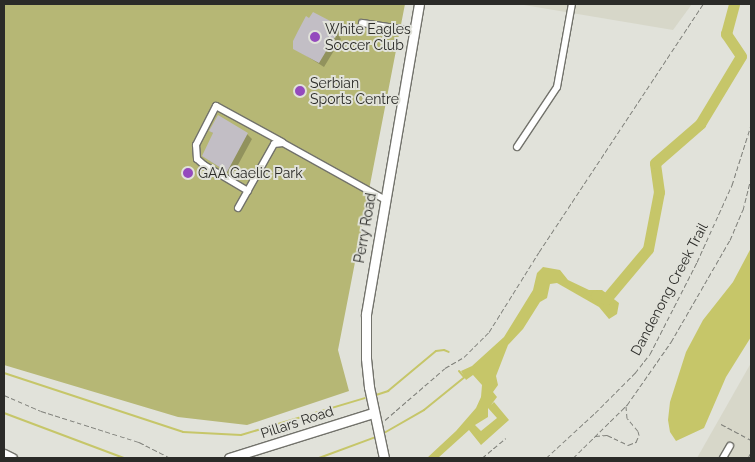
<!DOCTYPE html>
<html>
<head>
<meta charset="utf-8">
<style>
  body { margin:0 }
  #map { position:relative; width:755px; height:462px; overflow:hidden; background:#e1e2da; font-family:Raleway,sans-serif }
  div>[style] { position:absolute }
  .built>* { inset:0; background:#d7d7c9 }
  .green>* { inset:0; background:#b6b775 }
  .water>* { inset:0; background:#c6c669 }
  .shadow>* { inset:0; background:#0003 }
  .stream>* { height:2px; margin:-1px; padding:0 1px; transform-origin:1px; border-radius:1px; background:#c6c669 }
  .river>* { height:11px; margin:-5.5px; padding:0 5.5px; transform-origin:5.5px; border-radius:5.5px; background:#c6c669 }
  .building>* { inset:0; background:#c2bec5 }
  .path>* { height:1px; margin-top:-0.5px; transform-origin:0; background:repeating-linear-gradient(90deg,#7f807a 0 5px,transparent 0 7.5px) }
  .roads { filter:drop-shadow(1px 0 #72726b) drop-shadow(-1px 0 #72726b) drop-shadow(0 1px #72726b) drop-shadow(0 -1px #72726b) }
  .minor>* { height:6px; margin:-3px; padding:0 3px; transform-origin:3px; border-radius:3px; background:#fff }
  .major>* { height:9px; margin:-4.5px; padding:0 4.5px; transform-origin:4.5px; border-radius:4.5px; background:#fff }
  .dots>* { width:14px; height:14px; translate:-50% -50%; box-sizing:border-box; border:2px solid #e1e2da; border-radius:50% }
  span { translate:-50% -50%; white-space:nowrap; text-align:center; line-height:1.15; -webkit-text-stroke:4px #e1e2da; paint-order:stroke }
  .poi-label { font-size:14px; color:#2b2b28 }
  .left { translate:0 -50%; text-align:left }
  .street-label { font-size:14px; color:#2b2b28 }
  .frame { position:absolute; inset:0; border:5px solid #2b2b28; pointer-events:none }
</style>
</head>
<body>
<div id="map">
  <div class="built">
    <i style="clip-path:polygon(518px 4px,692px 4px,673px 30px)"></i>
    <i style="clip-path:polygon(751px 363px,751px 458px,697px 458px)"></i>
  </div>
  <div class="green">
    <i style="clip-path:polygon(4px 4px,405px 4px,338px 350px,349px 391px,247px 425px,178px 417px,4px 365px)"></i>
  </div>
  <div class="water">
    <i style="clip-path:polygon(751px 248px,751px 337px,726px 377px,704px 428px,676px 441px,670px 432px,668px 420px,670px 402px,686px 352px,703px 320px,733px 282px)"></i>
    <i style="clip-path:polygon(evenodd,543px 267px,560px 270px,568px 280px,589px 290px,602px 290px,619px 303px,617px 314px,609px 319px,599px 307px,557px 283px,550px 284px,547px 298px,540px 302px,523px 329px,508px 345px,496px 376px,498px 385px,493px 392px,497px 397px,491px 405px,494px 402px,509px 420px,481px 445px,469px 430px,438px 458px,427px 458px,456px 431px,476px 408px,481px 397px,482px 385px,473px 375px,466px 380px,461px 371px,472px 366px,504px 337px,533px 290px,537px 273px,543px 267px,488px 408px,497px 418px,481px 431px,475px 425px,488px 417px,488px 408px)"></i>
  </div>
  <div class="shadow">
    <i style="clip-path:polygon(337px 26px,342px 30px,339px 36px,341px 39px,324px 67px,294px 48px)"></i>
    <i style="clip-path:polygon(210px 131px,247px 134px,252px 139px,232px 176px,203px 156px,214px 134px)"></i>
  </div>
  <div class="stream">
    <i style="left:459px;top:371px;width:8px;rotate:50deg"></i>
    <i style="left:4px;top:373px;width:188px;rotate:18.2deg"></i>
    <i style="left:183px;top:432px;width:58px;rotate:3deg"></i>
    <i style="left:241px;top:435px;width:129px;rotate:-16.6deg"></i>
    <i style="left:376px;top:395px;width:13px;rotate:-18deg"></i>
    <i style="left:388px;top:391px;width:62px;rotate:-39.8deg"></i>
    <i style="left:436px;top:351px;width:8px;rotate:-7deg"></i>
    <i style="left:444px;top:350px;width:5px;rotate:22deg"></i>
    <i style="left:4px;top:413px;width:128px;rotate:20.6deg"></i>
    <i style="left:384px;top:433px;width:46px;rotate:-29.9deg"></i>
    <i style="left:424px;top:410px;width:54px;rotate:-39deg"></i>
    <i style="left:319px;top:458px;width:58px;rotate:-20.3deg"></i>
  </div>
  <div class="river">
    <i style="left:596px;top:295px;width:11px;rotate:22deg"></i>
    <i style="left:606px;top:299px;width:65px;rotate:-50deg"></i>
    <i style="left:648px;top:249px;width:58px;rotate:-79.1deg"></i>
    <i style="left:659px;top:192px;width:29px;rotate:-98deg"></i>
    <i style="left:655px;top:163px;width:60px;rotate:-40.9deg"></i>
    <i style="left:700px;top:124px;width:79px;rotate:-58.9deg"></i>
    <i style="left:741px;top:56px;width:27px;rotate:-124deg"></i>
    <i style="left:726px;top:34px;width:31px;rotate:-75deg"></i>
  </div>
  <div class="building">
    <i style="clip-path:polygon(313px 12px,338px 25px,334px 32px,337px 33px,319px 63px,293px 49px,293px 41px,298px 31px,306px 16px,309px 18px)"></i>
    <i style="clip-path:polygon(218px 115px,248px 133px,227px 172px,202px 156px,213px 133px,209px 131px)"></i>
  </div>
  <div class="path">
    <i style="left:4px;top:395px;width:40px;rotate:23.4deg"></i>
    <i style="left:41px;top:411px;width:103px;rotate:17.6deg"></i>
    <i style="left:139px;top:442px;width:35px;rotate:27deg"></i>
    <i style="left:385px;top:420px;width:79px;rotate:-40.9deg"></i>
    <i style="left:445px;top:368px;width:22px;rotate:-30deg"></i>
    <i style="left:464px;top:357px;width:35px;rotate:-45deg"></i>
    <i style="left:489px;top:332px;width:94px;rotate:-58deg"></i>
    <i style="left:539px;top:252px;width:297px;rotate:-56.5deg"></i>
    <i style="left:721px;top:424px;width:34px;rotate:28deg"></i>
    <i style="left:595px;top:436px;width:12px;rotate:-5deg"></i>
    <i style="left:607px;top:435px;width:23px;rotate:25deg"></i>
    <i style="left:628px;top:445px;width:9px;rotate:-21deg"></i>
    <i style="left:636px;top:442px;width:8px;rotate:-67deg"></i>
    <i style="left:639px;top:435px;width:4px;rotate:-104deg"></i>
    <i style="left:638px;top:431px;width:17px;rotate:-130deg"></i>
    <i style="left:627px;top:418px;width:12px;rotate:-95deg"></i>
    <i style="left:482px;top:458px;width:31px;rotate:-40deg"></i>
    <i style="left:546px;top:458px;width:67px;rotate:-42.6deg"></i>
    <i style="left:595px;top:413px;width:57px;rotate:-45deg"></i>
    <i style="left:635px;top:373px;width:24px;rotate:-52deg"></i>
    <i style="left:650px;top:354px;width:103px;rotate:-62.9deg"></i>
    <i style="left:697px;top:262px;width:85px;rotate:-65.6deg"></i>
    <i style="left:732px;top:185px;width:63px;rotate:-72.4deg"></i>
    <i style="left:573px;top:458px;width:76px;rotate:-44.5deg"></i>
    <i style="left:627px;top:405px;width:77px;rotate:-55.1deg"></i>
    <i style="left:671px;top:342px;width:118px;rotate:-60deg"></i>
    <i style="left:730px;top:240px;width:33px;rotate:-67deg"></i>
    <i style="left:743px;top:210px;width:32px;rotate:-76deg"></i>
    <i style="left:748px;top:458px;width:7px;rotate:-63deg"></i>
  </div>
  <div class="roads">
    <div class="minor">
      <i style="left:362px;top:23px;width:53px;rotate:8.7deg"></i>
      <i style="left:517px;top:147px;width:72px;rotate:-56.3deg"></i>
      <i style="left:557px;top:87px;width:84px;rotate:-79.8deg"></i>
      <i style="left:248px;top:191px;width:51px;rotate:-149.4deg"></i>
      <i style="left:204px;top:165px;width:9px;rotate:-139deg"></i>
      <i style="left:197px;top:159px;width:14px;rotate:-94deg"></i>
      <i style="left:196px;top:145px;width:44px;rotate:-62.9deg"></i>
      <i style="left:216px;top:106px;width:75px;rotate:28.6deg"></i>
      <i style="left:238px;top:208px;width:73px;rotate:-60.6deg"></i>
      <i style="left:274px;top:144px;width:9px;rotate:-6deg"></i>
      <i style="left:283px;top:143px;width:115px;rotate:29deg"></i>
      <i style="left:723px;top:458px;width:14px;rotate:-60deg"></i>
    </div>
    <div class="major">
      <i style="left:4px;top:454px;width:9px;rotate:27deg"></i>
      <i style="left:229px;top:458px;width:151px;rotate:-17.4deg"></i>
      <i style="left:384px;top:458px;width:73px;rotate:-101.9deg"></i>
      <i style="left:369px;top:387px;width:29px;rotate:-96deg"></i>
      <i style="left:366px;top:358px;width:44px;rotate:-90deg"></i>
      <i style="left:366px;top:314px;width:314px;rotate:-80.3deg"></i>
    </div>
  </div>
  <div class="dots">
    <i style="left:315px;top:37px;background:#944abd"></i>
    <i style="left:300px;top:91px;background:#944abd"></i>
    <i style="left:188px;top:173px;background:#944abd"></i>
  </div>
  <div class="poi-label">
    <span class="left" style="left:325px;top:37px">White Eagles<br>Soccer Club</span>
    <span class="left" style="left:310px;top:91px">Serbian<br>Sports Centre</span>
    <span class="left" style="left:198px;top:173px">GAA Gaelic Park</span>
  </div>
  <div class="street-label">
    <span style="left:365px;top:228px;rotate:-80deg">Perry Road</span>
    <span style="left:669px;top:289px;rotate:-62deg">Dandenong Creek Trail</span>
    <span style="left:297px;top:422px;rotate:-18deg">Pillars Road</span>
  </div>
  <div class="frame"></div>
</div>
</body>
</html>
